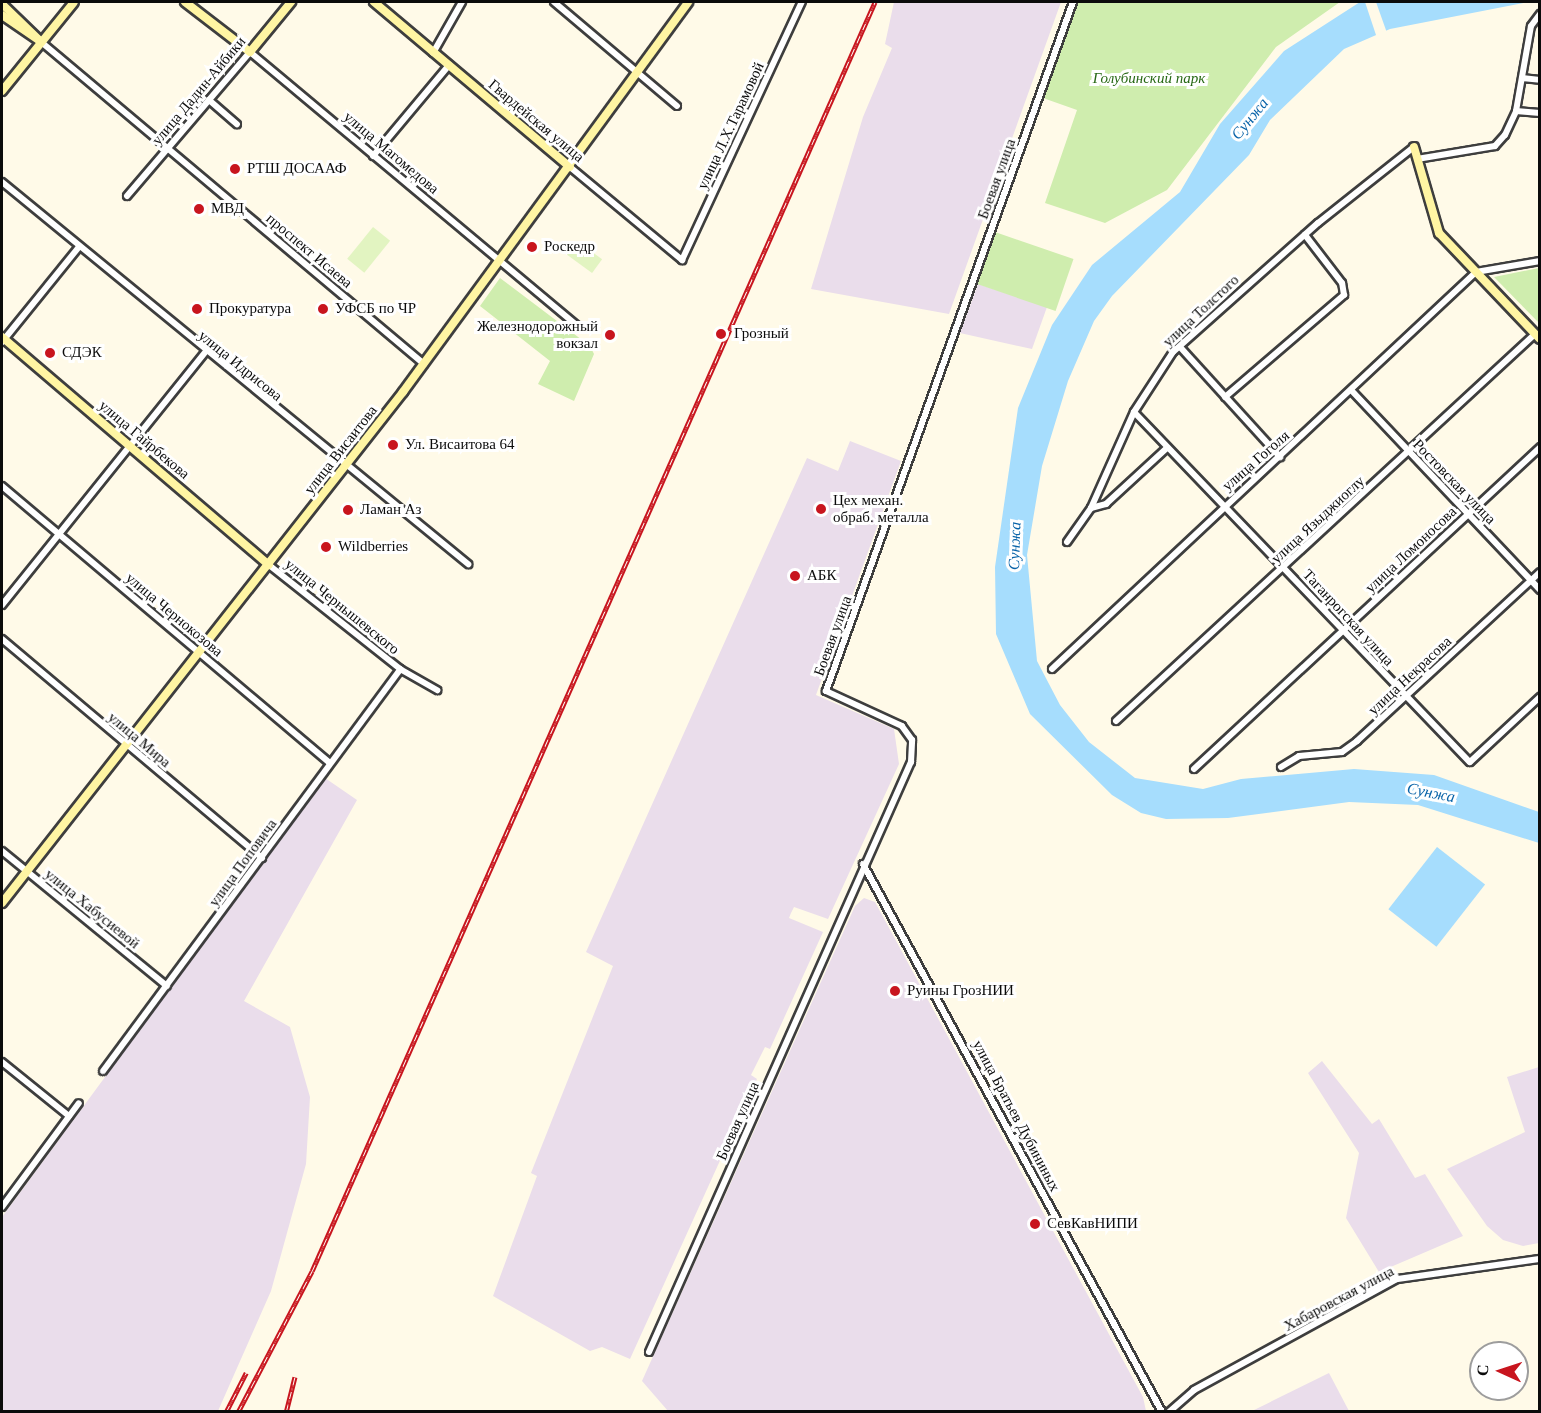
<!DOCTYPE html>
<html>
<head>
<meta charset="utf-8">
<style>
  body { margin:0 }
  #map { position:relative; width:1541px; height:1413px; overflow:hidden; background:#fffae8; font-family:Georgia,serif }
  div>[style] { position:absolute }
  .industrial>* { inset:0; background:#eaddeb }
  .green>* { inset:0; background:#cfedae; transform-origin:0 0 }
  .pitch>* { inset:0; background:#e2f4c1; transform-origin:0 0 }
  .water>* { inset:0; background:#a6ddfd; transform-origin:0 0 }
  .pier>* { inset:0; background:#fffae8 }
  .roads { filter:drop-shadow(2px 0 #3e3e3e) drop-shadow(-2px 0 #3e3e3e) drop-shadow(0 2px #3e3e3e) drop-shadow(0 -2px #3e3e3e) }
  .street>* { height:6px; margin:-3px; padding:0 3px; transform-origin:3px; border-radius:3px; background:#fff }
  .secondary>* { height:8px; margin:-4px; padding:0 4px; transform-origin:4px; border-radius:4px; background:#fff5a3 }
  .rail>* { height:4.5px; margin-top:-2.25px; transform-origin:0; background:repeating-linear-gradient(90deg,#fff 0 7px,#c8151e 0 14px); box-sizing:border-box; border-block:2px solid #c8151e }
  .dots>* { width:16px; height:16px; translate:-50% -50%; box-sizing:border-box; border:3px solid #fff; border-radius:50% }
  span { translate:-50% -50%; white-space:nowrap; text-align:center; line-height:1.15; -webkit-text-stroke:6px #fff; paint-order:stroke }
  .park-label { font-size:15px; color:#276815; font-style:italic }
  .street-label { font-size:15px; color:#0b0b0b }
  .poi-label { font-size:15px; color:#0b0b0b }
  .left { translate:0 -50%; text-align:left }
  .right { translate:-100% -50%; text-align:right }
  .water-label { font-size:16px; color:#0863a8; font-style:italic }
  .frame { position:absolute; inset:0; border:3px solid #0b0b0b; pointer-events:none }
  .north { position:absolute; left:1469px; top:1341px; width:60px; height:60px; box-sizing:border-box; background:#fff; border:2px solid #9d9d9d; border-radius:50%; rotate:273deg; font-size:16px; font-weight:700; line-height:24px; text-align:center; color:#0b0b0b }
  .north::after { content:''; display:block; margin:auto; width:21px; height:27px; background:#c8151e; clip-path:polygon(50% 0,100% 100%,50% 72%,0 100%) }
</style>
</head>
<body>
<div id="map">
  <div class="industrial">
    <i style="clip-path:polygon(894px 2px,1061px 2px,949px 314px,811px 289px,863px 117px,892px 48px,885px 44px)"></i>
    <i style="clip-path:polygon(978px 284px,1047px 307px,1032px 349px,960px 333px)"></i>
    <i style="clip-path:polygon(850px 441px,901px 461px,816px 695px,894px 729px,899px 764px,828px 919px,794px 907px,791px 913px,789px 918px,823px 932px,770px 1049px,765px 1047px,751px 1075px,757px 1079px,630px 1359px,602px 1347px,590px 1351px,493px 1296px,537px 1176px,531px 1173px,613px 966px,586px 952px,807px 458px,838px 471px)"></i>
    <i style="clip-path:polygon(325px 778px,357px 800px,244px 1001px,290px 1027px,310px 1097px,306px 1164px,271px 1291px,218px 1411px,2px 1411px,2px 1217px)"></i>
    <i style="clip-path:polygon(864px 898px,875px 902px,1143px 1397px,1146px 1411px,668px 1411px,642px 1381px,855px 906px)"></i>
    <i style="clip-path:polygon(1322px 1061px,1372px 1124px,1379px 1119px,1415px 1178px,1425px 1174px,1463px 1236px,1379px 1272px,1346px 1218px,1359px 1153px,1308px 1073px)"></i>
    <i style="clip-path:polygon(1539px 1067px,1539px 1243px,1523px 1246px,1503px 1240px,1487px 1226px,1447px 1169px,1525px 1132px,1507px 1077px)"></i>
    <i style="clip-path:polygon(1329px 1373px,1349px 1411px,1252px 1411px)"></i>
  </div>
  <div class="green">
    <i style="clip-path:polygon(1078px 2px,1209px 3px,1340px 2px,1276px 47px,1167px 190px,1105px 223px,1045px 203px,1077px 110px,1043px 98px)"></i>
    <i style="left:995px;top:232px;width:83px;height:55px;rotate:19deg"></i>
    <i style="clip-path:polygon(1539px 268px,1540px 268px,1539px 323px,1494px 277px)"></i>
    <i style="clip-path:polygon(500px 278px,590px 346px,594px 354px,574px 401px,538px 384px,550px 361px,480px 306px)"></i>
  </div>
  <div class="pitch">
    <i style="left:373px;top:227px;width:22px;height:41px;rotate:39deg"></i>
    <i style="left:577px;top:241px;width:31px;height:17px;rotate:36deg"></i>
  </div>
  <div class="water">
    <i style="clip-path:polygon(1360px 2px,1528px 2px,1390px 29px,1344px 49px,1270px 120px,1249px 155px,1112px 296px,1094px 321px,1068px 381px,1042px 466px,1027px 555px,1037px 661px,1060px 705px,1089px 742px,1135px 778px,1203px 789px,1241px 779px,1354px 769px,1434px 775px,1539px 812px,1539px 843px,1418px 805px,1349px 802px,1228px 818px,1166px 819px,1141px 813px,1112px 795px,1030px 714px,996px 634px,995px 567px,1018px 408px,1052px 325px,1092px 265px,1180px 192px,1220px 124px,1284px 51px)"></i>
    <i style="left:1437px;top:847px;width:61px;height:79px;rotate:38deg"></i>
  </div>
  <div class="pier">
    <i style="clip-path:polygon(1365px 2px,1376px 2px,1387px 33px,1377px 38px)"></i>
  </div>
  <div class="roads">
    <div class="street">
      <i style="left:554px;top:2px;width:161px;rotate:40.2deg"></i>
      <i style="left:40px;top:41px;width:502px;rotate:40.07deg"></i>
      <i style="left:433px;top:53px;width:59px;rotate:-60.4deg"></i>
      <i style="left:1522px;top:78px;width:18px;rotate:6deg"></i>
      <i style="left:209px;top:100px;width:37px;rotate:41deg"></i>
      <i style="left:1516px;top:111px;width:24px;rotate:5deg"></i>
      <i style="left:373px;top:156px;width:119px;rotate:-50.1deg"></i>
      <i style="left:1417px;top:159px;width:79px;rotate:-9.5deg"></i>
      <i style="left:1495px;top:146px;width:15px;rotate:-48deg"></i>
      <i style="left:1505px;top:135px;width:26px;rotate:-65deg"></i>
      <i style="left:1516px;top:111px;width:86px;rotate:-80deg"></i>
      <i style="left:1531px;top:26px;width:15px;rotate:-53deg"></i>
      <i style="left:570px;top:167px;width:146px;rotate:39.7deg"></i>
      <i style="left:682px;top:260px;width:285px;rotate:-65.1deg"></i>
      <i style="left:2px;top:182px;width:603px;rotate:39.34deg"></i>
      <i style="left:127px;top:196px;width:189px;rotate:-49.5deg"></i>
      <i style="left:250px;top:52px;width:429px;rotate:39.9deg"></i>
      <i style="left:2px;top:342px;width:122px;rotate:-51deg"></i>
      <i style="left:1180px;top:347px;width:149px;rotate:47.7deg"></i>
      <i style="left:1352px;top:391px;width:274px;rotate:46.6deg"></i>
      <i style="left:1225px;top:397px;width:157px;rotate:-40.6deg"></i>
      <i style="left:1344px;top:295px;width:12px;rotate:-99deg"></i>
      <i style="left:1342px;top:283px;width:61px;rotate:-127.6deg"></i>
      <i style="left:1134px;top:412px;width:485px;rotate:46.2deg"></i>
      <i style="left:1470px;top:762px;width:96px;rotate:-42.9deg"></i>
      <i style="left:2px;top:486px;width:429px;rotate:40.2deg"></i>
      <i style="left:1091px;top:508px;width:16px;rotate:-15deg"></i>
      <i style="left:1106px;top:504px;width:83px;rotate:-42.6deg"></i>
      <i style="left:1067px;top:542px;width:42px;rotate:-54.8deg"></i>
      <i style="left:1091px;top:508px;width:105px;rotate:-65.9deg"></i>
      <i style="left:1134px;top:412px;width:72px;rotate:-57deg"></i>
      <i style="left:1173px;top:352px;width:194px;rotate:-41.7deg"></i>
      <i style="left:1318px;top:223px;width:122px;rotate:-38.4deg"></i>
      <i style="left:269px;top:565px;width:167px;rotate:38.4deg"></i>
      <i style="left:400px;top:669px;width:43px;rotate:29.6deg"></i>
      <i style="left:2px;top:605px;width:334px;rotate:-51.2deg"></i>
      <i style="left:2px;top:639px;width:340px;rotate:40.1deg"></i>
      <i style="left:1052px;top:669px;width:581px;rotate:-43.12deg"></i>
      <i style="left:1476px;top:272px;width:65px;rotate:-9.8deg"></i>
      <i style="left:1116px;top:721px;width:570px;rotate:-42.73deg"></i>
      <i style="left:1281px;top:767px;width:21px;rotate:-31deg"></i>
      <i style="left:1299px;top:756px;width:43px;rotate:-5.3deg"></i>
      <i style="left:1342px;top:752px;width:19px;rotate:-36deg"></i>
      <i style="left:1357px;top:741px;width:249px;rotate:-42.7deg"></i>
      <i style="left:1194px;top:769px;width:473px;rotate:-42.9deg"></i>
      <i style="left:2px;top:851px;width:213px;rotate:39.3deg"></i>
      <i style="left:863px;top:864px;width:624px;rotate:61.38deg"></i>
      <i style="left:2px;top:1062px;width:86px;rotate:38.9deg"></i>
      <i style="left:103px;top:1071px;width:500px;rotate:-53.5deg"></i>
      <i style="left:2px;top:1207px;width:129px;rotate:-53.5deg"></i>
      <i style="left:649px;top:1352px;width:646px;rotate:-66.06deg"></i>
      <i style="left:911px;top:762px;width:22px;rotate:-87deg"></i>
      <i style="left:912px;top:740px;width:17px;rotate:-126deg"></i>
      <i style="left:902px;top:726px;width:84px;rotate:-155.3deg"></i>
      <i style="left:826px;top:691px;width:732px;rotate:-70.28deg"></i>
      <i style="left:1169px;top:1412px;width:33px;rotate:-41deg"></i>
      <i style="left:1194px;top:1390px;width:231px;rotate:-28.7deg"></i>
      <i style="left:1397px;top:1279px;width:144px;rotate:-8deg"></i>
    </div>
    <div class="secondary">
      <i style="left:185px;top:2px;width:82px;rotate:37.6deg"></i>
      <i style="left:250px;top:52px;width:65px;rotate:-50.6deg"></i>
      <i style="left:374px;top:2px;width:256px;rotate:40.1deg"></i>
      <i style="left:2px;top:4px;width:53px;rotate:44.2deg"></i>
      <i style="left:2px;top:15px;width:46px;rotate:34.4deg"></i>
      <i style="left:2px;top:91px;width:114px;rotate:-51deg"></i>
      <i style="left:1414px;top:147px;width:90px;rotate:73.8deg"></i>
      <i style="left:1439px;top:233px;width:146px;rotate:46.4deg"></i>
      <i style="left:2px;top:337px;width:351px;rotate:40.5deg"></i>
      <i style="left:2px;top:903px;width:650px;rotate:-51.88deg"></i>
      <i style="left:403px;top:392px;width:483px;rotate:-53.8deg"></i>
    </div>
  </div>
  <div class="rail">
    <i style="left:226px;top:1412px;width:44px;rotate:-62.9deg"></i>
    <i style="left:238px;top:1412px;width:159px;rotate:-62.3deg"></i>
    <i style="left:312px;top:1271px;width:1388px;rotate:-66.08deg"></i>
    <i style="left:286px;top:1412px;width:36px;rotate:-76deg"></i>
  </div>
  <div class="dots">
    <i style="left:235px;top:169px;background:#c8151e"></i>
    <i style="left:199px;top:209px;background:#c8151e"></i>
    <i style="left:532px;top:247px;background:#c8151e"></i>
    <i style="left:197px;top:309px;background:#c8151e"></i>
    <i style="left:323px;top:309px;background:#c8151e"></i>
    <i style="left:721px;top:334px;background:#c8151e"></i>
    <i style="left:610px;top:335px;background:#c8151e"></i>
    <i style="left:50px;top:353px;background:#c8151e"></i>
    <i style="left:393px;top:445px;background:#c8151e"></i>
    <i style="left:821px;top:509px;background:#c8151e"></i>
    <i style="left:348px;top:510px;background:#c8151e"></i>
    <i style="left:326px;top:547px;background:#c8151e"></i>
    <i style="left:795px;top:576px;background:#c8151e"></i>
    <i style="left:895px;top:991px;background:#c8151e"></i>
    <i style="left:1035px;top:1224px;background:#c8151e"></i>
  </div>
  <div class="park-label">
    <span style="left:1149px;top:79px">Голубинский парк</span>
  </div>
  <div class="street-label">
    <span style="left:199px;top:91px;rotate:-50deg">улица Дадин-Айбики</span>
    <span style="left:536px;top:121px;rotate:40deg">Гвардейская улица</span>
    <span style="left:731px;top:126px;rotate:-65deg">улица Л.Х.Тарамовой</span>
    <span style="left:391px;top:153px;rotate:40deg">улица Магомедова</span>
    <span style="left:997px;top:179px;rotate:-70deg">Боевая улица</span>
    <span style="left:309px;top:251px;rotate:40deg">проспект Исаева</span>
    <span style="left:1201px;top:311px;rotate:-43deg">улица Толстого</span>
    <span style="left:240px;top:366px;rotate:39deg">улица Идрисова</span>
    <span style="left:144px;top:440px;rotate:40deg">улица Гайрбекова</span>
    <span style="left:341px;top:450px;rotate:-52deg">улица Висаитова</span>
    <span style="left:1256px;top:461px;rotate:-41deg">улица Гоголя</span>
    <span style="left:1454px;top:482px;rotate:46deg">Ростовская улица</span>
    <span style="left:1318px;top:520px;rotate:-43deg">улица Языджиоглу</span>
    <span style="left:1411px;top:550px;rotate:-43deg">улица Ломоносова</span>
    <span style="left:342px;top:607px;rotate:39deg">улица Чернышевского</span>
    <span style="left:174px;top:615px;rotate:40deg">улица Чернокозова</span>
    <span style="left:1348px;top:618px;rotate:47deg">Таганрогская улица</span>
    <span style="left:833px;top:636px;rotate:-70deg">Боевая улица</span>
    <span style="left:1410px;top:676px;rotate:-43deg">улица Некрасова</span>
    <span style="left:139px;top:740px;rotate:40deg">улица Мира</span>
    <span style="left:243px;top:863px;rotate:-54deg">улица Поповича</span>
    <span style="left:92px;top:909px;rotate:39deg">улица Хабусиевой</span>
    <span style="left:1016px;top:1116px;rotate:62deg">улица Братьев Дубининых</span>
    <span style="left:738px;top:1121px;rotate:-66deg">Боевая улица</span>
    <span style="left:1339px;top:1299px;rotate:-28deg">Хабаровская улица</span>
  </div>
  <div class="poi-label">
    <span class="left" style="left:247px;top:169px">РТШ ДОСААФ</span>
    <span class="left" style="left:211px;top:209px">МВД</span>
    <span class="left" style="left:544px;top:247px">Роскедр</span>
    <span class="left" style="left:209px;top:309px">Прокуратура</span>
    <span class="left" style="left:335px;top:309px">УФСБ по ЧР</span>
    <span class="right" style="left:598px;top:335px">Железнодорожный<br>вокзал</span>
    <span class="left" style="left:734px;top:334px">Грозный</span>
    <span class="left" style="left:62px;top:353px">СДЭК</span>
    <span class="left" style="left:405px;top:445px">Ул. Висаитова 64</span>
    <span class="left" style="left:833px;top:509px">Цех механ.<br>обраб. металла</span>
    <span class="left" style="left:360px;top:510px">Ламан Аз</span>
    <span class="left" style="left:338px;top:547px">Wildberries</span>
    <span class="left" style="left:807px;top:576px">АБК</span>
    <span class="left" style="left:907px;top:991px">Руины ГрозНИИ</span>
    <span class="left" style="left:1047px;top:1224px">СевКавНИПИ</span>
  </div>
  <div class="water-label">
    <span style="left:1250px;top:119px;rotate:-51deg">Сунжа</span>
    <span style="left:1015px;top:546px;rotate:-88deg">Сунжа</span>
    <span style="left:1431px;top:793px;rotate:11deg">Сунжа</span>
  </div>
  <div class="frame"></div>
  <div class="north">С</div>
</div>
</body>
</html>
